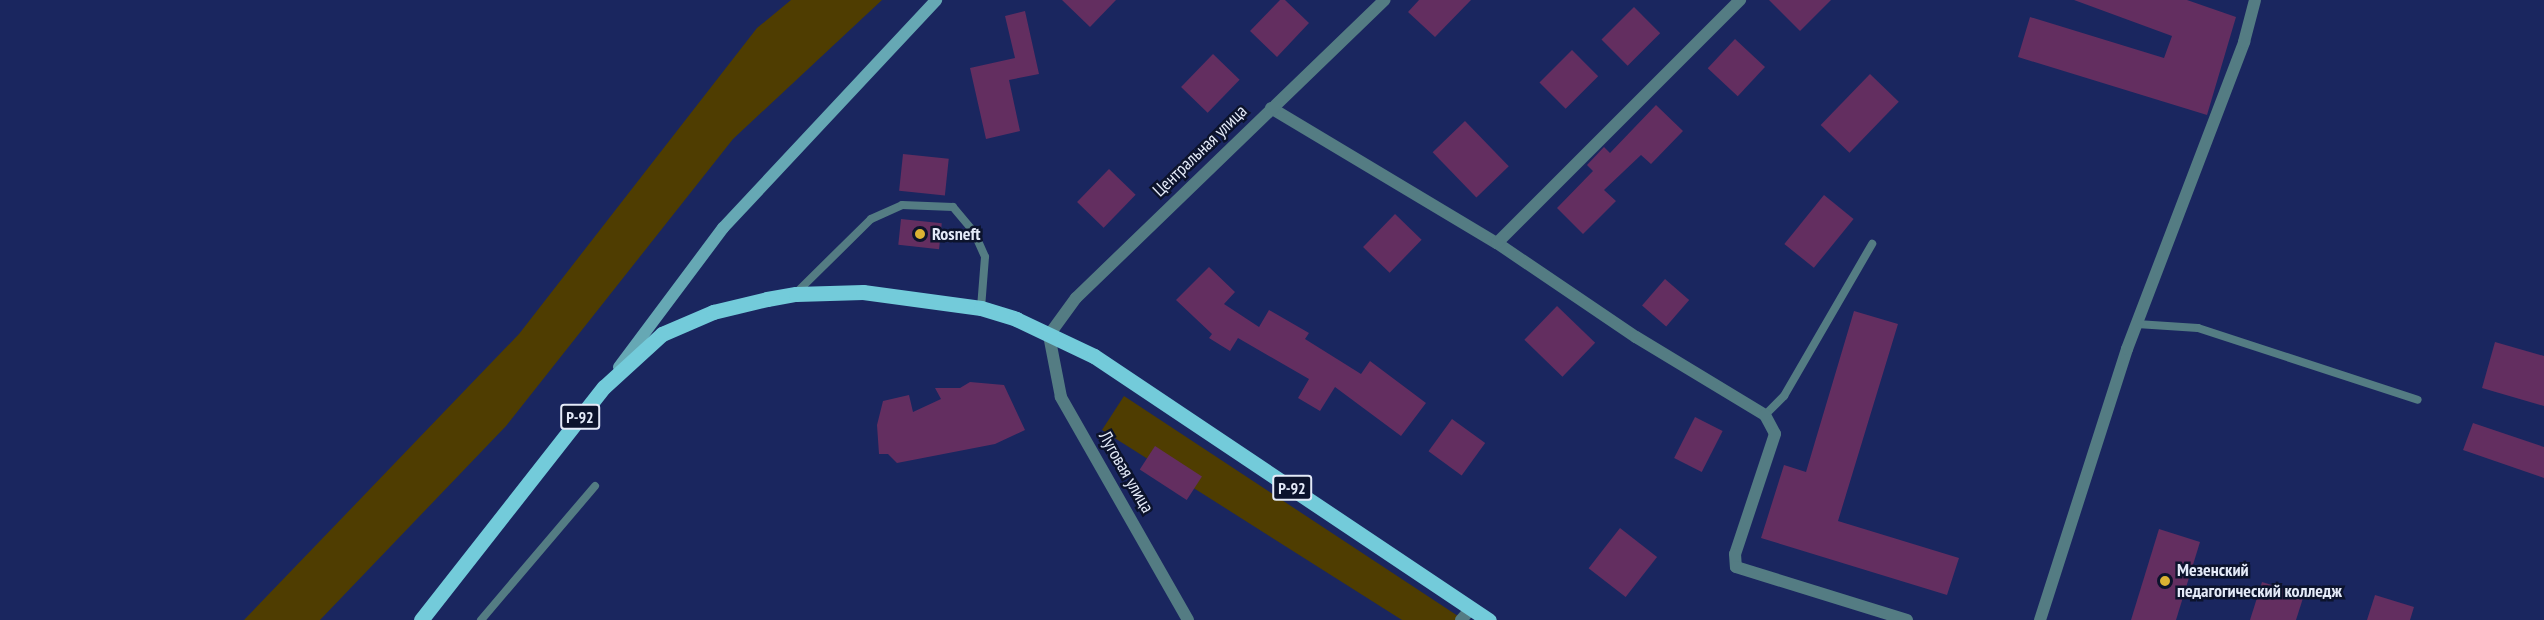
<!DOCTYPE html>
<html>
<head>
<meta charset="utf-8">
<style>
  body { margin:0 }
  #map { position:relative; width:2544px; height:620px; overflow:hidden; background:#1a265f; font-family:"PT Sans Narrow",sans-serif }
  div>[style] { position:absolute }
  .green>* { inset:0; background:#4f3d01 }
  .building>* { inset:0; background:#632e60; transform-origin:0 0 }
  .lane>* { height:8px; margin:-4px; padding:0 4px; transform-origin:4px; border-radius:4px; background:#547c83 }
  .street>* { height:12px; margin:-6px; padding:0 6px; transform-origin:6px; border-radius:6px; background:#547c83 }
  .secondary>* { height:12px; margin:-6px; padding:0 6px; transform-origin:6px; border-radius:6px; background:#66a8b4 }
  .primary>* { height:15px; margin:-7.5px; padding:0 7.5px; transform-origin:7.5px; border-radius:7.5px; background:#73cbda }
  .dots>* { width:16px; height:16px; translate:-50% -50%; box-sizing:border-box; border:3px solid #0c132c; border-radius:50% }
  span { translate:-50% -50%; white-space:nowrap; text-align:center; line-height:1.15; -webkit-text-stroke:5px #0c132c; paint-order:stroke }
  .shield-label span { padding:2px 4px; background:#0c132c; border:2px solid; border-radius:4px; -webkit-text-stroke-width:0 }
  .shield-label { font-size:16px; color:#e4eaf8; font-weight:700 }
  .street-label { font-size:18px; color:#e4eaf8 }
  .poi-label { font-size:18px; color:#e4eaf8; font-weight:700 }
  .left { translate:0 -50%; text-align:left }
</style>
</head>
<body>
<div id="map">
  <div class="green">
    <i style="clip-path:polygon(791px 0,882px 0,733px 139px,506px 426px,320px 620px,244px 620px,519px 334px,757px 28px)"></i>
    <i style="clip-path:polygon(1124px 396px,1464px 620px,1402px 620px,1102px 430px)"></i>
  </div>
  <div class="building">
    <i style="clip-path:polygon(1062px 0,1116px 0,1090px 27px)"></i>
    <i style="clip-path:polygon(1280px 0,1285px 0,1309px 23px,1277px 57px,1250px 31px)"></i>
    <i style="clip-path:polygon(1419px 0,1471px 0,1435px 37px,1408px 12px)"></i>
    <i style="clip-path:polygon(1769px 0,1831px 0,1800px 31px)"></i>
    <i style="clip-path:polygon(2074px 0,2187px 0,2236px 17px,2207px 115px,2018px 57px,2030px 17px,2164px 58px,2172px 36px)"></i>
    <i style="left:1634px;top:7px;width:37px;height:46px;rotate:45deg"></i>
    <i style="clip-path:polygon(1025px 11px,1039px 74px,1009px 80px,1020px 131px,986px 139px,970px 68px,1015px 58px,1005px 16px)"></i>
    <i style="left:1735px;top:39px;width:41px;height:40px;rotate:43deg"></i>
    <i style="left:1572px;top:50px;width:37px;height:46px;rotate:45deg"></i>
    <i style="left:1213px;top:54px;width:37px;height:46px;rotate:44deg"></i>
    <i style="left:1870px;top:74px;width:40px;height:71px;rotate:44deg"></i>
    <i style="clip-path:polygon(1656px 105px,1683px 131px,1651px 164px,1641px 155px,1604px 190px,1616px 201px,1583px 234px,1557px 208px,1593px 171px,1587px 165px,1604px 147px,1610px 153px)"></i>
    <i style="left:1465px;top:121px;width:63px;height:45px;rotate:46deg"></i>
    <i style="left:903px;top:154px;width:46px;height:37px;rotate:6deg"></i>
    <i style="left:1109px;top:169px;width:37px;height:46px;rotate:44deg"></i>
    <i style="left:1824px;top:195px;width:38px;height:63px;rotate:39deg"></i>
    <i style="left:1395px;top:214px;width:37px;height:46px;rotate:44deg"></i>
    <i style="left:901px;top:219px;width:41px;height:26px;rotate:6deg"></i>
    <i style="clip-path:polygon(1209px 267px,1235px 292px,1224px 304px,1259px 327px,1269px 310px,1309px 333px,1305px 339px,1361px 374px,1370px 361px,1426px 403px,1401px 436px,1335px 387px,1320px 411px,1298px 398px,1309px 379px,1238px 338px,1230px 351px,1209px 338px,1212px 334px,1176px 300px)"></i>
    <i style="left:1665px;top:279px;width:32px;height:35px;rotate:41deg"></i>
    <i style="left:1557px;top:306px;width:53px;height:47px;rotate:44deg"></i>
    <i style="clip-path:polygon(1854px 311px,1898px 324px,1838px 521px,1959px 558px,1947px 595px,1761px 538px,1784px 465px,1806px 472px)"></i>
    <i style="clip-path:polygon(2495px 342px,2544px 356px,2544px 406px,2482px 388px)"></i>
    <i style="clip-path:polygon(970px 382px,1004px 385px,1025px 430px,995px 444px,897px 463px,888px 454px,879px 454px,877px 425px,883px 401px,909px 395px,913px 412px,941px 399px,935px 388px,960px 388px)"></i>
    <i style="left:1695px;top:417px;width:31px;height:46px;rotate:27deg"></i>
    <i style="left:1452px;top:419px;width:41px;height:40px;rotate:36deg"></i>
    <i style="clip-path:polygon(2473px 423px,2544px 447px,2544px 478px,2463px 450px)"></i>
    <i style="left:1155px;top:446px;width:56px;height:28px;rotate:33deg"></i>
    <i style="left:1620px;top:528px;width:47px;height:51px;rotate:38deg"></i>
    <i style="clip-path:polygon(2159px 529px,2200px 542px,2176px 620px,2131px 620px)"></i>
    <i style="clip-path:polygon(2262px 582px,2304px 595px,2296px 620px,2250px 620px)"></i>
    <i style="clip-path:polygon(2375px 595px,2414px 607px,2410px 620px,2367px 620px)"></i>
  </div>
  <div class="lane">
    <i style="left:796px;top:293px;width:105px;rotate:-44.6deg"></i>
    <i style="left:871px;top:219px;width:34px;rotate:-24deg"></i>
    <i style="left:902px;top:205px;width:51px;rotate:2.2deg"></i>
    <i style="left:953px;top:207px;width:33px;rotate:50deg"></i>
    <i style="left:974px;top:232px;width:27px;rotate:66deg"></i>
    <i style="left:985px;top:257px;width:51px;rotate:94.5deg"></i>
    <i style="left:2137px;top:324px;width:61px;rotate:3.8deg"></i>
    <i style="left:2198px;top:328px;width:231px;rotate:18.1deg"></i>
    <i style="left:1765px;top:415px;width:27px;rotate:-45deg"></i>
    <i style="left:1784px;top:396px;width:176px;rotate:-59.9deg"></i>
    <i style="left:481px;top:620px;width:176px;rotate:-49.6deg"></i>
  </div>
  <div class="street">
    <i style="left:1271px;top:108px;width:263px;rotate:30.9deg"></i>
    <i style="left:1497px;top:243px;width:168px;rotate:34.1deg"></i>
    <i style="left:1636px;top:337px;width:151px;rotate:31.2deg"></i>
    <i style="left:1765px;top:415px;width:21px;rotate:62deg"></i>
    <i style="left:1775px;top:434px;width:126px;rotate:108.4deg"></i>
    <i style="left:1735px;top:554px;width:13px;rotate:86deg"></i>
    <i style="left:1736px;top:567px;width:179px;rotate:17.2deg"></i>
    <i style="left:1497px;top:243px;width:344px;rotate:-45deg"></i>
    <i style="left:1188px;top:620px;width:257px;rotate:-119.7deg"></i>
    <i style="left:1061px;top:397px;width:63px;rotate:-101deg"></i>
    <i style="left:1049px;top:335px;width:46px;rotate:-53.9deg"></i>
    <i style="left:1076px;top:298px;width:429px;rotate:-44deg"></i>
    <i style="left:1461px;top:620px;width:15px;rotate:-48deg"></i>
    <i style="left:2040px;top:620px;width:285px;rotate:-72.2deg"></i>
    <i style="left:2127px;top:349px;width:329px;rotate:-69.1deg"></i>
    <i style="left:2244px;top:42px;width:43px;rotate:-75.3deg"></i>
  </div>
  <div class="secondary">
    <i style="left:619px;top:367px;width:174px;rotate:-53.2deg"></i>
    <i style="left:723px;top:228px;width:312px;rotate:-46.9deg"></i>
  </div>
  <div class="primary">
    <i style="left:421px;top:620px;width:296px;rotate:-51.9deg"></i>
    <i style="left:604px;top:387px;width:79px;rotate:-42.4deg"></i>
    <i style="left:662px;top:334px;width:56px;rotate:-23.3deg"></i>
    <i style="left:713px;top:312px;width:56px;rotate:-13.5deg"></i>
    <i style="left:767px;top:299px;width:29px;rotate:-10deg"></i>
    <i style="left:796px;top:294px;width:67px;rotate:-1.7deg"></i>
    <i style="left:863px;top:292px;width:119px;rotate:7.7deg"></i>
    <i style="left:981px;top:308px;width:37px;rotate:17deg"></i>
    <i style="left:1016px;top:319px;width:86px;rotate:25.4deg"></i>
    <i style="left:1094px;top:356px;width:475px;rotate:33.8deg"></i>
  </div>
  <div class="dots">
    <i style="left:920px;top:234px;background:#dbb233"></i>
    <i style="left:2165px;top:581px;background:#dbb233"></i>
  </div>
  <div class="shield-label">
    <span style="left:580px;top:417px">Р-92</span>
    <span style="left:1292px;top:488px">Р-92</span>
  </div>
  <div class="street-label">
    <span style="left:1200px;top:151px;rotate:-44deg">Центральная улица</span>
    <span style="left:1126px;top:472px;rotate:60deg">Луговая улица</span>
  </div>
  <div class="poi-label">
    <span class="left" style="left:932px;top:234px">Rosneft</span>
    <span class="left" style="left:2177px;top:581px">Мезенский<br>педагогический колледж</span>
  </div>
</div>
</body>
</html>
